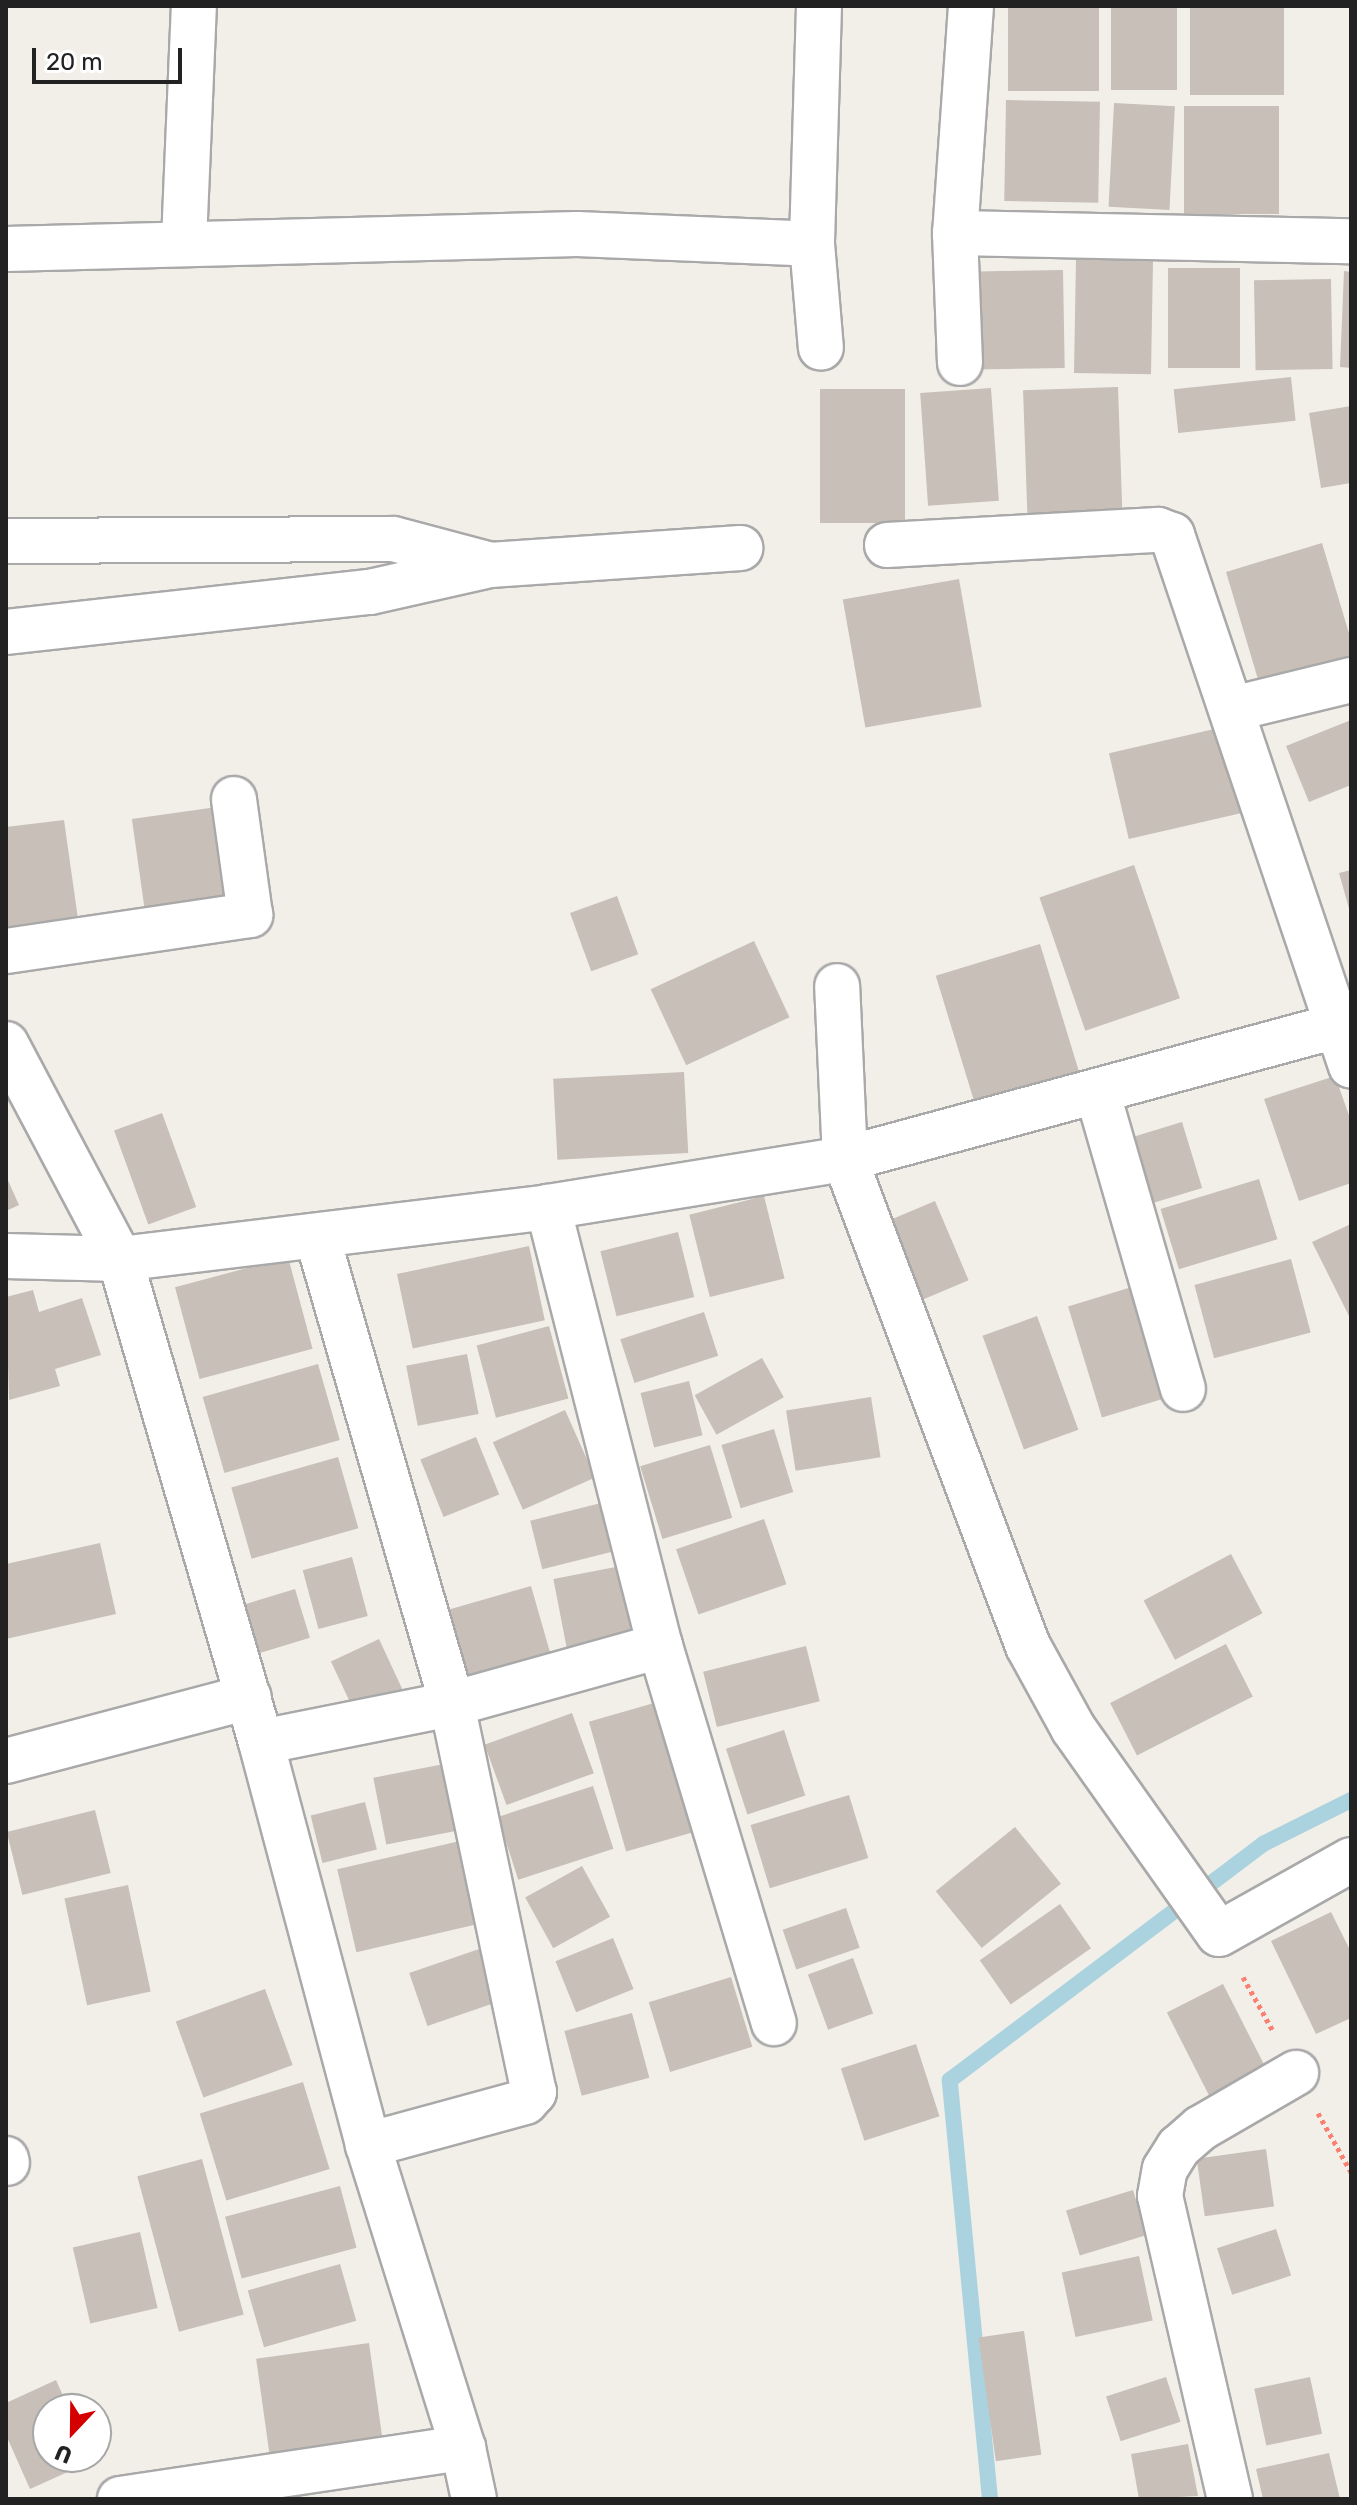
<!DOCTYPE html>
<html>
<head>
<meta charset="utf-8">
<style>
  body { margin:0 }
  #map { position:relative; width:1357px; height:2505px; overflow:hidden; background:#f2efe9; font-family:Rubik,sans-serif }
  div>[style] { position:absolute }
  .stream>* { height:16px; margin:-8px; padding:0 8px; transform-origin:8px; border-radius:8px; background:#aad3df }
  .building>* { inset:0; background:#c7bfb8; transform-origin:0 0 }
  .path>* { height:5px; margin-top:-2.5px; transform-origin:0; background:repeating-linear-gradient(90deg,#fa8072 0 4px,transparent 0 8px) }
  .roads { filter:drop-shadow(2px 0 #a9a9a9) drop-shadow(-2px 0 #a9a9a9) drop-shadow(0 2px #a9a9a9) drop-shadow(0 -2px #a9a9a9) }
  .street>* { height:44px; margin:-22px; padding:0 22px; transform-origin:22px; border-radius:22px; background:#fff }
  span { translate:-50% -50%; white-space:nowrap; text-align:center; line-height:1.15; -webkit-text-stroke:6px #fff; paint-order:stroke }
  .frame { position:absolute; inset:0; border:8px solid #222; pointer-events:none }
  .north { position:absolute; left:32px; top:2393px; width:80px; height:80px; box-sizing:border-box; background:#fff; border:2px solid #a7a7a7; border-radius:50%; rotate:202deg; font-size:22px; font-weight:700; line-height:32px; text-align:center; color:#222 }
  .north::after { content:''; display:block; margin:auto; width:28px; height:36px; background:#d40000; clip-path:polygon(50% 0,100% 100%,50% 72%,0 100%) }
  .scale { position:absolute; left:32px; top:48px; width:150px; height:36px; box-sizing:border-box; border:4px solid #222; border-top:0; padding-left:10px; font-size:24px; line-height:28px; white-space:nowrap; color:#222; -webkit-text-stroke:6px #fff; paint-order:stroke }
</style>
</head>
<body>
<div id="map">
  <div class="stream">
    <i style="left:990px;top:2499px;width:421px;rotate:-95.5deg"></i>
    <i style="left:950px;top:2080px;width:392px;rotate:-37deg"></i>
    <i style="left:1263px;top:1844px;width:98px;rotate:-26.6deg"></i>
  </div>
  <div class="building">
    <i style="left:1008px;top:6px;width:91px;height:85px"></i>
    <i style="left:1111px;top:6px;width:66px;height:84px"></i>
    <i style="left:1190px;top:6px;width:94px;height:89px"></i>
    <i style="left:1006px;top:100px;width:94px;height:101px;rotate:1deg"></i>
    <i style="left:1114px;top:103px;width:61px;height:104px;rotate:3deg"></i>
    <i style="left:1184px;top:106px;width:95px;height:108px"></i>
    <i style="left:1076px;top:259px;width:77px;height:114px;rotate:1deg"></i>
    <i style="left:1168px;top:268px;width:72px;height:100px"></i>
    <i style="left:1063px;top:270px;width:98px;height:86px;rotate:89deg"></i>
    <i style="clip-path:polygon(1344px 271px,1351px 272px,1351px 368px,1340px 367px)"></i>
    <i style="left:1331px;top:279px;width:90px;height:77px;rotate:89deg"></i>
    <i style="left:1291px;top:377px;width:44px;height:118px;rotate:84deg"></i>
    <i style="left:1118px;top:387px;width:133px;height:95px;rotate:88deg"></i>
    <i style="left:991px;top:388px;width:113px;height:71px;rotate:86deg"></i>
    <i style="left:905px;top:389px;width:134px;height:85px;rotate:90deg"></i>
    <i style="clip-path:polygon(1351px 406px,1351px 483px,1321px 488px,1309px 413px)"></i>
    <i style="clip-path:polygon(1322px 543px,1351px 640px,1351px 658px,1260px 686px,1226px 572px)"></i>
    <i style="left:959px;top:579px;width:130px;height:118px;rotate:80deg"></i>
    <i style="clip-path:polygon(1351px 720px,1351px 785px,1309px 802px,1286px 746px)"></i>
    <i style="left:1223px;top:727px;width:88px;height:117px;rotate:77deg"></i>
    <i style="left:224px;top:806px;width:98px;height:93px;rotate:82deg"></i>
    <i style="clip-path:polygon(64px 820px,79px 926px,6px 936px,6px 827px)"></i>
    <i style="left:1134px;top:865px;width:141px;height:100px;rotate:71deg"></i>
    <i style="clip-path:polygon(1351px 870px,1351px 912px,1350px 912px,1339px 873px)"></i>
    <i style="left:617px;top:896px;width:62px;height:50px;rotate:70deg"></i>
    <i style="left:754px;top:941px;width:84px;height:114px;rotate:65deg"></i>
    <i style="left:1040px;top:944px;width:133px;height:109px;rotate:73deg"></i>
    <i style="left:684px;top:1072px;width:81px;height:131px;rotate:87deg"></i>
    <i style="clip-path:polygon(1335px 1076px,1351px 1121px,1351px 1183px,1299px 1201px,1264px 1099px)"></i>
    <i style="left:162px;top:1113px;width:100px;height:51px;rotate:70deg"></i>
    <i style="left:1182px;top:1122px;width:69px;height:61px;rotate:73deg"></i>
    <i style="clip-path:polygon(6px 1176px,19px 1205px,6px 1211px)"></i>
    <i style="left:1259px;top:1179px;width:63px;height:103px;rotate:73deg"></i>
    <i style="left:764px;top:1196px;width:85px;height:77px;rotate:76deg"></i>
    <i style="left:935px;top:1201px;width:86px;height:54px;rotate:67deg"></i>
    <i style="clip-path:polygon(1351px 1224px,1351px 1320px,1312px 1242px)"></i>
    <i style="left:678px;top:1232px;width:67px;height:80px;rotate:76deg"></i>
    <i style="left:529px;top:1246px;width:76px;height:135px;rotate:78deg"></i>
    <i style="left:288px;top:1257px;width:95px;height:117px;rotate:75deg"></i>
    <i style="left:1291px;top:1259px;width:76px;height:100px;rotate:75deg"></i>
    <i style="left:1135px;top:1286px;width:116px;height:70px;rotate:73deg"></i>
    <i style="clip-path:polygon(33px 1290px,39px 1312px,82px 1298px,101px 1355px,55px 1369px,60px 1386px,9px 1400px,6px 1297px)"></i>
    <i style="left:704px;top:1312px;width:46px;height:88px;rotate:72deg"></i>
    <i style="left:1037px;top:1316px;width:121px;height:58px;rotate:70deg"></i>
    <i style="left:549px;top:1326px;width:75px;height:75px;rotate:75deg"></i>
    <i style="left:467px;top:1354px;width:61px;height:62px;rotate:79deg"></i>
    <i style="left:762px;top:1358px;width:45px;height:77px;rotate:61deg"></i>
    <i style="left:318px;top:1364px;width:79px;height:120px;rotate:74deg"></i>
    <i style="left:689px;top:1381px;width:56px;height:50px;rotate:76deg"></i>
    <i style="left:871px;top:1397px;width:61px;height:86px;rotate:81deg"></i>
    <i style="left:565px;top:1410px;width:74px;height:79px;rotate:66deg"></i>
    <i style="left:774px;top:1429px;width:66px;height:55px;rotate:73deg"></i>
    <i style="left:476px;top:1437px;width:62px;height:60px;rotate:68deg"></i>
    <i style="left:710px;top:1445px;width:76px;height:73px;rotate:73deg"></i>
    <i style="left:338px;top:1457px;width:74px;height:111px;rotate:74deg"></i>
    <i style="left:601px;top:1503px;width:50px;height:73px;rotate:76deg"></i>
    <i style="left:764px;top:1519px;width:69px;height:93px;rotate:71deg"></i>
    <i style="clip-path:polygon(100px 1543px,116px 1614px,6px 1639px,6px 1564px)"></i>
    <i style="left:1231px;top:1554px;width:67px;height:99px;rotate:62deg"></i>
    <i style="left:352px;top:1557px;width:61px;height:51px;rotate:75deg"></i>
    <i style="left:626px;top:1565px;width:81px;height:74px;rotate:79deg"></i>
    <i style="left:531px;top:1586px;width:75px;height:86px;rotate:74deg"></i>
    <i style="left:295px;top:1589px;width:51px;height:54px;rotate:73deg"></i>
    <i style="left:379px;top:1639px;width:68px;height:53px;rotate:65deg"></i>
    <i style="left:1226px;top:1644px;width:59px;height:130px;rotate:63deg"></i>
    <i style="left:806px;top:1646px;width:57px;height:106px;rotate:76deg"></i>
    <i style="left:661px;top:1701px;width:135px;height:75px;rotate:74deg"></i>
    <i style="left:572px;top:1713px;width:64px;height:93px;rotate:70deg"></i>
    <i style="left:784px;top:1730px;width:69px;height:61px;rotate:72deg"></i>
    <i style="left:444px;top:1764px;width:68px;height:72px;rotate:79deg"></i>
    <i style="left:593px;top:1786px;width:66px;height:100px;rotate:72deg"></i>
    <i style="left:849px;top:1795px;width:66px;height:103px;rotate:73deg"></i>
    <i style="left:365px;top:1802px;width:49px;height:56px;rotate:76deg"></i>
    <i style="left:95px;top:1810px;width:65px;height:91px;rotate:76deg"></i>
    <i style="left:1015px;top:1827px;width:73px;height:102px;rotate:51deg"></i>
    <i style="left:460px;top:1841px;width:85px;height:126px;rotate:77deg"></i>
    <i style="left:582px;top:1866px;width:58px;height:65px;rotate:61deg"></i>
    <i style="left:128px;top:1885px;width:109px;height:65px;rotate:78deg"></i>
    <i style="left:1060px;top:1904px;width:54px;height:98px;rotate:55deg"></i>
    <i style="left:846px;top:1908px;width:42px;height:67px;rotate:71deg"></i>
    <i style="clip-path:polygon(1331px 1912px,1351px 1952px,1351px 2018px,1316px 2034px,1271px 1941px)"></i>
    <i style="left:613px;top:1938px;width:55px;height:62px;rotate:68deg"></i>
    <i style="left:482px;top:1948px;width:56px;height:77px;rotate:71deg"></i>
    <i style="left:853px;top:1958px;width:59px;height:48px;rotate:70deg"></i>
    <i style="left:731px;top:1977px;width:73px;height:86px;rotate:73deg"></i>
    <i style="left:1223px;top:1984px;width:98px;height:63px;rotate:63deg"></i>
    <i style="left:265px;top:1989px;width:81px;height:95px;rotate:70deg"></i>
    <i style="left:632px;top:2013px;width:67px;height:70px;rotate:75deg"></i>
    <i style="left:916px;top:2044px;width:76px;height:79px;rotate:72deg"></i>
    <i style="left:303px;top:2082px;width:91px;height:108px;rotate:73deg"></i>
    <i style="left:1266px;top:2149px;width:58px;height:70px;rotate:82deg"></i>
    <i style="left:202px;top:2159px;width:161px;height:67px;rotate:75deg"></i>
    <i style="left:340px;top:2186px;width:64px;height:119px;rotate:75deg"></i>
    <i style="left:1133px;top:2190px;width:47px;height:70px;rotate:73deg"></i>
    <i style="left:1276px;top:2229px;width:49px;height:62px;rotate:72deg"></i>
    <i style="left:140px;top:2232px;width:78px;height:69px;rotate:77deg"></i>
    <i style="left:1139px;top:2256px;width:66px;height:79px;rotate:78deg"></i>
    <i style="left:340px;top:2264px;width:59px;height:96px;rotate:74deg"></i>
    <i style="left:1024px;top:2331px;width:125px;height:46px;rotate:82deg"></i>
    <i style="left:369px;top:2343px;width:104px;height:114px;rotate:82deg"></i>
    <i style="left:1166px;top:2377px;width:47px;height:63px;rotate:72deg"></i>
    <i style="left:1310px;top:2377px;width:58px;height:57px;rotate:78deg"></i>
    <i style="clip-path:polygon(56px 2380px,69px 2409px,48px 2409px,48px 2457px,92px 2461px,30px 2489px,6px 2435px,6px 2403px)"></i>
    <i style="clip-path:polygon(1188px 2444px,1198px 2496px,1139px 2499px,1131px 2454px)"></i>
    <i style="clip-path:polygon(1329px 2453px,1340px 2499px,1263px 2499px,1256px 2469px)"></i>
  </div>
  <div class="path">
    <i style="left:1243px;top:1977px;width:62px;rotate:60.9deg"></i>
    <i style="left:1318px;top:2113px;width:68px;rotate:60.8deg"></i>
  </div>
  <div class="roads">
    <div class="street">
      <i style="left:819px;top:6px;width:238px;rotate:91.7deg"></i>
      <i style="left:812px;top:244px;width:104px;rotate:85.1deg"></i>
      <i style="left:971px;top:6px;width:228px;rotate:94deg"></i>
      <i style="left:955px;top:233px;width:396px;rotate:1.2deg"></i>
      <i style="left:955px;top:233px;width:130px;rotate:87.8deg"></i>
      <i style="left:184px;top:242px;width:236px;rotate:-87.6deg"></i>
      <i style="left:6px;top:249px;width:571px;rotate:-1.5deg"></i>
      <i style="left:577px;top:234px;width:235px;rotate:2.4deg"></i>
      <i style="left:6px;top:541px;width:387px;rotate:-0.3deg"></i>
      <i style="left:393px;top:539px;width:97px;rotate:14.9deg"></i>
      <i style="left:887px;top:545px;width:271px;rotate:-3.2deg"></i>
      <i style="left:1158px;top:530px;width:15px;rotate:20deg"></i>
      <i style="left:1172px;top:535px;width:560px;rotate:71.37deg"></i>
      <i style="left:6px;top:632px;width:366px;rotate:-6.3deg"></i>
      <i style="left:370px;top:592px;width:123px;rotate:-12.7deg"></i>
      <i style="left:490px;top:565px;width:251px;rotate:-3.9deg"></i>
      <i style="left:1232px;top:709px;width:122px;rotate:-13.7deg"></i>
      <i style="left:6px;top:951px;width:247px;rotate:-8.4deg"></i>
      <i style="left:250px;top:915px;width:117px;rotate:-97.9deg"></i>
      <i style="left:1351px;top:1022px;width:524px;rotate:164.85deg"></i>
      <i style="left:845px;top:1159px;width:520px;rotate:69.41deg"></i>
      <i style="left:1028px;top:1646px;width:94px;rotate:61.2deg"></i>
      <i style="left:1073px;top:1728px;width:252px;rotate:54.7deg"></i>
      <i style="left:1219px;top:1934px;width:151px;rotate:-29.3deg"></i>
      <i style="left:6px;top:1044px;width:243px;rotate:62.1deg"></i>
      <i style="left:120px;top:1259px;width:503px;rotate:73.73deg"></i>
      <i style="left:261px;top:1742px;width:417px;rotate:75.1deg"></i>
      <i style="left:368px;top:2145px;width:318px;rotate:72.6deg"></i>
      <i style="left:463px;top:2448px;width:52px;rotate:77.8deg"></i>
      <i style="left:1097px;top:1091px;width:310px;rotate:73.9deg"></i>
      <i style="left:548px;top:1207px;width:453px;rotate:75.7deg"></i>
      <i style="left:660px;top:1646px;width:394px;rotate:73.2deg"></i>
      <i style="left:317px;top:1236px;width:487px;rotate:73.9deg"></i>
      <i style="left:452px;top:1704px;width:397px;rotate:78.1deg"></i>
      <i style="left:534px;top:2092px;width:13px;rotate:132deg"></i>
      <i style="left:525px;top:2102px;width:163px;rotate:164.7deg"></i>
      <i style="left:6px;top:1256px;width:114px;rotate:1.5deg"></i>
      <i style="left:120px;top:1259px;width:431px;rotate:-6.9deg"></i>
      <i style="left:548px;top:1207px;width:301px;rotate:-9.2deg"></i>
      <i style="left:845px;top:1159px;width:173px;rotate:-92.6deg"></i>
      <i style="left:261px;top:1742px;width:195px;rotate:-11.3deg"></i>
      <i style="left:452px;top:1704px;width:216px;rotate:-15.6deg"></i>
      <i style="left:6px;top:1761px;width:251px;rotate:-14.8deg"></i>
      <i style="left:6px;top:2159px;width:4px;rotate:76deg"></i>
      <i style="left:120px;top:2499px;width:347px;rotate:-8.5deg"></i>
      <i style="left:1230px;top:2499px;width:311px;rotate:-103deg"></i>
      <i style="left:1160px;top:2196px;width:27px;rotate:-80deg"></i>
      <i style="left:1165px;top:2169px;width:26px;rotate:-58deg"></i>
      <i style="left:1179px;top:2147px;width:29px;rotate:-41deg"></i>
      <i style="left:1201px;top:2128px;width:110px;rotate:-30.1deg"></i>
    </div>
  </div>
  <div class="frame"></div>
  <div class="north">U</div>
  <div class="scale">20 m</div>
</div>
</body>
</html>
